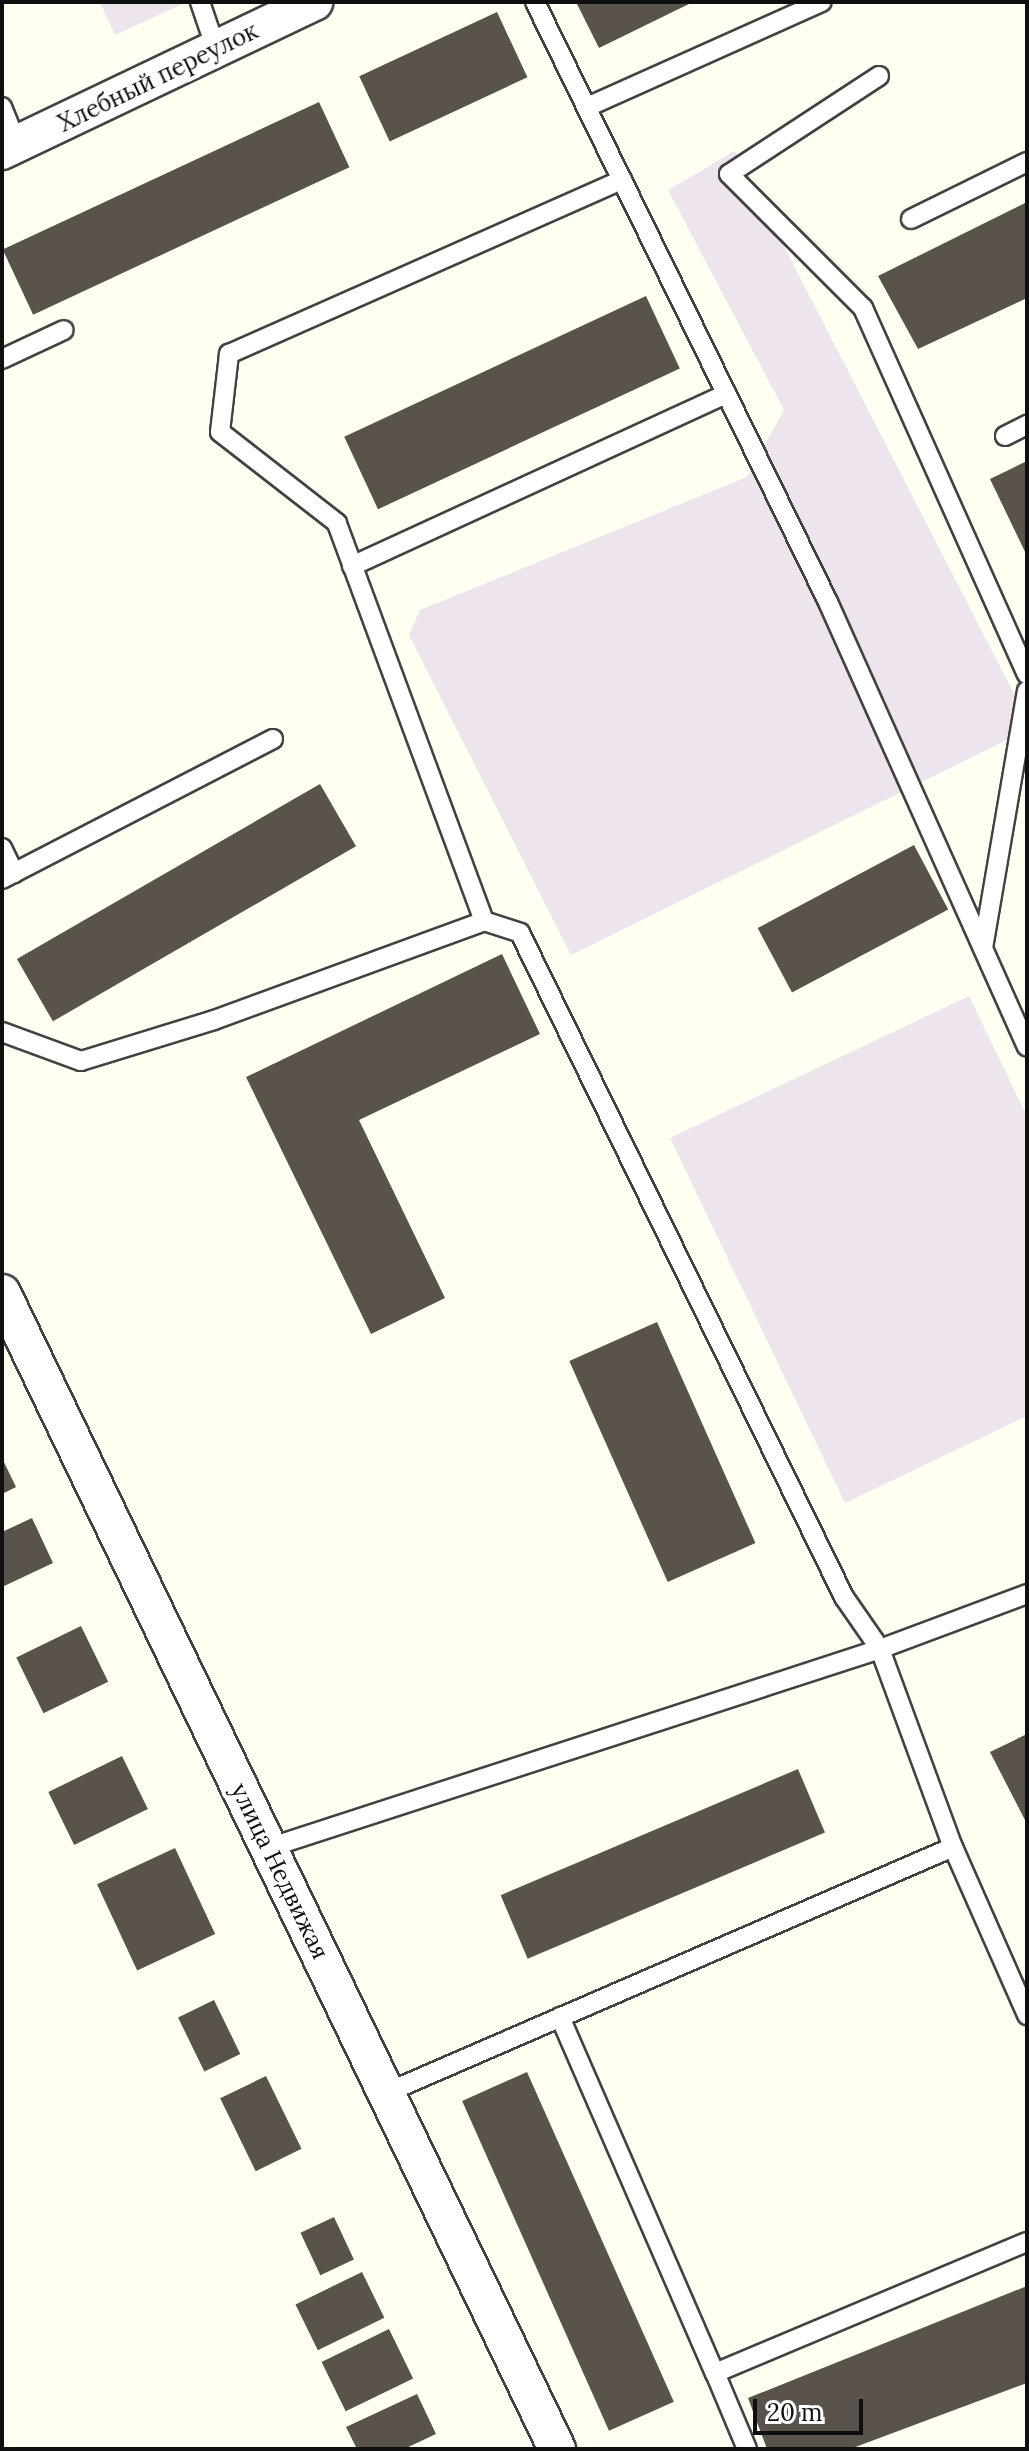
<!DOCTYPE html>
<html>
<head>
<meta charset="utf-8">
<style>
  body { margin:0 }
  #map { position:relative; width:1029px; height:2451px; overflow:hidden; background:#fffff2; font-family:Lora,serif }
  div>[style] { position:absolute }
  .industrial>* { inset:0; background:#eee4ed }
  .building>* { inset:0; background:#59534b; transform-origin:0 0 }
  .roads { filter:drop-shadow(2px 0 #424242) drop-shadow(-2px 0 #424242) drop-shadow(0 2px #424242) drop-shadow(0 -2px #424242) }
  .lane>* { height:18px; margin:-9px; padding:0 9px; transform-origin:9px; border-radius:9px; background:#fff }
  .street>* { height:36px; margin:-18px; padding:0 18px; transform-origin:18px; border-radius:18px; background:#fff }
  span { translate:-50% -50%; white-space:nowrap; text-align:center; line-height:1.15; -webkit-text-stroke:8px #fff; paint-order:stroke }
  .street-label { font-size:24px; color:#0f0f0f }
  .frame { position:absolute; inset:0; border:4px solid #0f0f0f; pointer-events:none }
  .scale { position:absolute; left:753px; top:2399px; width:110px; height:36px; box-sizing:border-box; border:4px solid #0f0f0f; border-top:0; padding-left:10px; font-size:24px; line-height:28px; white-space:nowrap; color:#0f0f0f; -webkit-text-stroke:6px #fff; paint-order:stroke }
</style>
</head>
<body>
<div id="map">
  <div class="industrial">
    <i style="clip-path:polygon(100px 2px,187px 2px,115px 35px)"></i>
    <i style="clip-path:polygon(735px 151px,1027px 719px,1027px 730px,571px 955px,409px 635px,420px 610px,747px 477px,784px 410px,668px 190px)"></i>
    <i style="clip-path:polygon(969px 996px,1027px 1116px,1027px 1416px,845px 1503px,670px 1138px)"></i>
  </div>
  <div class="building">
    <i style="clip-path:polygon(576px 2px,693px 2px,599px 48px)"></i>
    <i style="left:497px;top:12px;width:72px;height:152px;rotate:65deg"></i>
    <i style="left:319px;top:102px;width:72px;height:349px;rotate:65deg"></i>
    <i style="clip-path:polygon(1027px 202px,1027px 298px,918px 349px,878px 276px)"></i>
    <i style="left:646px;top:296px;width:80px;height:333px;rotate:65deg"></i>
    <i style="clip-path:polygon(1027px 461px,1027px 556px,990px 479px)"></i>
    <i style="left:320px;top:784px;width:72px;height:350px;rotate:60deg"></i>
    <i style="left:914px;top:845px;width:73px;height:177px;rotate:62deg"></i>
    <i style="clip-path:polygon(502px 954px,540px 1034px,359px 1120px,445px 1298px,371px 1334px,246px 1077px)"></i>
    <i style="left:657px;top:1322px;width:242px;height:96px;rotate:66deg"></i>
    <i style="clip-path:polygon(2px 1458px,16px 1487px,2px 1494px)"></i>
    <i style="clip-path:polygon(32px 1518px,53px 1563px,2px 1587px,2px 1532px)"></i>
    <i style="left:81px;top:1626px;width:62px;height:72px;rotate:64deg"></i>
    <i style="clip-path:polygon(1027px 1734px,1027px 1824px,990px 1752px)"></i>
    <i style="left:122px;top:1756px;width:59px;height:82px;rotate:64deg"></i>
    <i style="left:798px;top:1769px;width:69px;height:323px;rotate:67deg"></i>
    <i style="left:175px;top:1848px;width:95px;height:86px;rotate:65deg"></i>
    <i style="left:214px;top:2000px;width:60px;height:40px;rotate:64deg"></i>
    <i style="left:527px;top:2072px;width:361px;height:71px;rotate:66deg"></i>
    <i style="left:266px;top:2076px;width:81px;height:51px;rotate:64deg"></i>
    <i style="left:334px;top:2217px;width:47px;height:37px;rotate:65deg"></i>
    <i style="left:362px;top:2272px;width:51px;height:74px;rotate:64deg"></i>
    <i style="clip-path:polygon(1027px 2286px,1027px 2383px,850px 2449px,767px 2449px,748px 2398px)"></i>
    <i style="left:389px;top:2329px;width:55px;height:75px;rotate:64deg"></i>
    <i style="clip-path:polygon(417px 2394px,436px 2434px,404px 2449px,357px 2449px,346px 2427px)"></i>
  </div>
  <div class="roads">
    <div class="lane">
      <i style="left:200px;top:2px;width:50px;rotate:71.2deg"></i>
      <i style="left:535px;top:2px;width:668px;rotate:63.97deg"></i>
      <i style="left:828px;top:602px;width:487px;rotate:65.9deg"></i>
      <i style="left:879px;top:76px;width:179px;rotate:146.8deg"></i>
      <i style="left:729px;top:174px;width:190px;rotate:45deg"></i>
      <i style="left:863px;top:308px;width:401px;rotate:65.9deg"></i>
      <i style="left:2px;top:107px;width:40px;rotate:68deg"></i>
      <i style="left:587px;top:107px;width:257px;rotate:-24.1deg"></i>
      <i style="left:911px;top:219px;width:129px;rotate:-26.2deg"></i>
      <i style="left:2px;top:359px;width:68px;rotate:-25.1deg"></i>
      <i style="left:1005px;top:436px;width:25px;rotate:-27deg"></i>
      <i style="left:352px;top:566px;width:412px;rotate:-24.7deg"></i>
      <i style="left:2px;top:848px;width:28px;rotate:64deg"></i>
      <i style="left:2px;top:879px;width:305px;rotate:-27.3deg"></i>
      <i style="left:484px;top:921px;width:38px;rotate:18deg"></i>
      <i style="left:520px;top:933px;width:739px;rotate:63.99deg"></i>
      <i style="left:844px;top:1597px;width:63px;rotate:55.3deg"></i>
      <i style="left:880px;top:1649px;width:211px;rotate:69.8deg"></i>
      <i style="left:953px;top:1847px;width:184px;rotate:66.2deg"></i>
      <i style="left:983px;top:948px;width:261px;rotate:-80.3deg"></i>
      <i style="left:2px;top:1032px;width:84px;rotate:20.2deg"></i>
      <i style="left:81px;top:1061px;width:139px;rotate:-17.1deg"></i>
      <i style="left:214px;top:1020px;width:288px;rotate:-20.1deg"></i>
      <i style="left:484px;top:921px;width:424px;rotate:-110.3deg"></i>
      <i style="left:337px;top:523px;width:148px;rotate:-142.1deg"></i>
      <i style="left:220px;top:432px;width:79px;rotate:-83.4deg"></i>
      <i style="left:229px;top:354px;width:430px;rotate:-23.9deg"></i>
      <i style="left:268px;top:1848px;width:644px;rotate:-18.01deg"></i>
      <i style="left:880px;top:1649px;width:157px;rotate:-20.5deg"></i>
      <i style="left:560px;top:2017px;width:388px;rotate:66.5deg"></i>
      <i style="left:386px;top:2093px;width:618px;rotate:-23.45deg"></i>
      <i style="left:747px;top:2449px;width:82px;rotate:-112.8deg"></i>
      <i style="left:715px;top:2373px;width:338px;rotate:-22.8deg"></i>
    </div>
    <div class="street">
      <i style="left:2px;top:151px;width:346px;rotate:-25.5deg"></i>
      <i style="left:2px;top:1293px;width:1282px;rotate:64.35deg"></i>
    </div>
  </div>
  <div class="street-label">
    <span style="left:158px;top:77px;rotate:-26deg">Хлебный переулок</span>
    <span style="left:280px;top:1871px;rotate:64deg">улица Недвижая</span>
  </div>
  <div class="frame"></div>
  <div class="scale">20 m</div>
</div>
</body>
</html>
